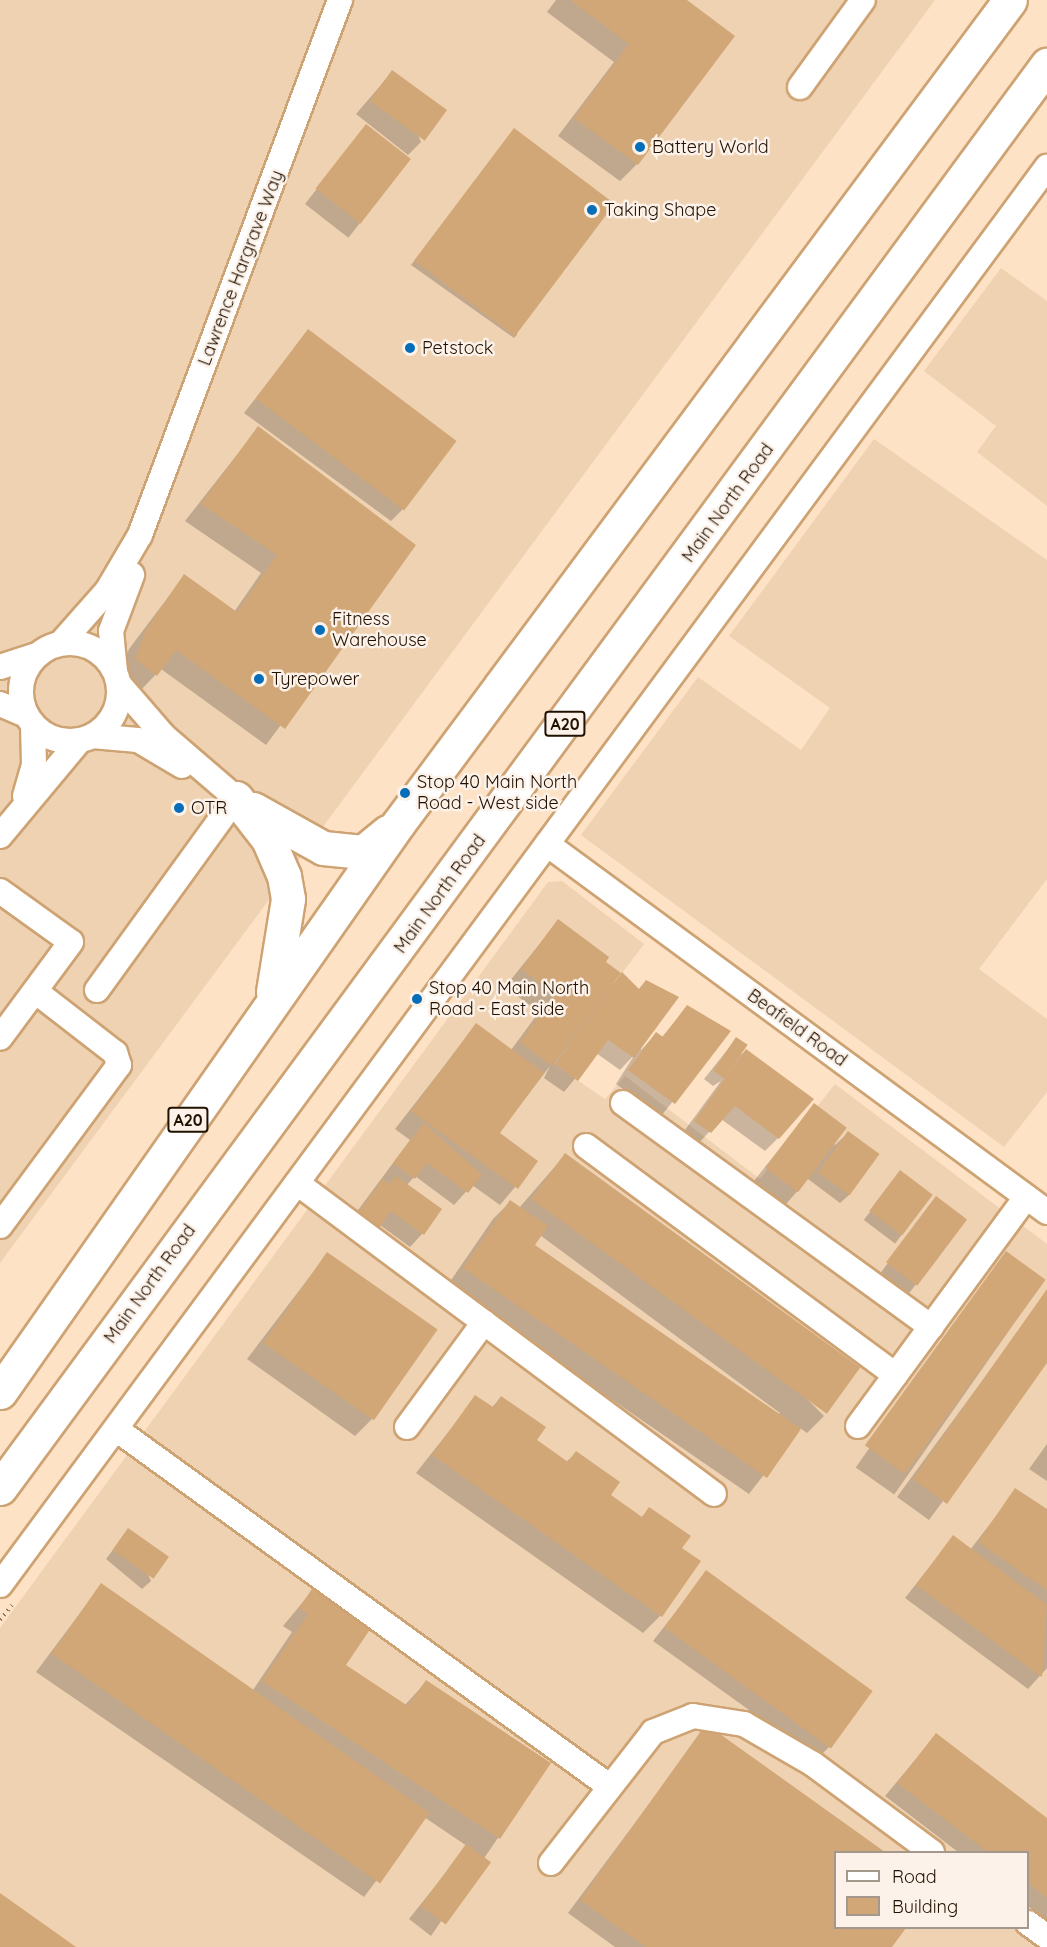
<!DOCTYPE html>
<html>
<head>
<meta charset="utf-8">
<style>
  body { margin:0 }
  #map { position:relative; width:1047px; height:1947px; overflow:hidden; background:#fde2c5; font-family:Quicksand,sans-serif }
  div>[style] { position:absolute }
  .built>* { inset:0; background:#efd2b2 }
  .shadow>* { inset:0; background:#0003; transform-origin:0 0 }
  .building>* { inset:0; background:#d2a777; transform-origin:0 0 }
  .path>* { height:4px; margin-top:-2px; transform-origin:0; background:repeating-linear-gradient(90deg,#8f7963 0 1.5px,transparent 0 6px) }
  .roads { filter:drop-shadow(2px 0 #cea373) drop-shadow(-2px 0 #cea373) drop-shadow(0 2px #cea373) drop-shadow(0 -2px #cea373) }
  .minor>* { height:24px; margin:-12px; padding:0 12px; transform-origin:12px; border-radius:12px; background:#fff }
  .minor>.ring { margin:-12px; padding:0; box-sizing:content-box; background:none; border:24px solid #fff; border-radius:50% }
  .highway>* { height:33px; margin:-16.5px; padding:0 16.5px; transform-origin:16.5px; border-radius:16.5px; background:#fff }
  .dots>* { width:16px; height:16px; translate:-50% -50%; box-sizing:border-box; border:3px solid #fcf2e9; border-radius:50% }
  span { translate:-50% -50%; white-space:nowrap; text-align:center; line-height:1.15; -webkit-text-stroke:5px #fcf2e9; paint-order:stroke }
  .shield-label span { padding:2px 4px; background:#fcf2e9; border:2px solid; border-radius:4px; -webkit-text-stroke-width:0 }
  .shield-label { font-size:16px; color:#211101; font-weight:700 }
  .poi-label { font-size:18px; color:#211101 }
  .left { translate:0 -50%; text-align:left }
  .street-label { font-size:18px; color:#211101 }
  .legend { position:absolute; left:834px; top:1851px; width:195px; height:78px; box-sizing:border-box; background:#fcf2e9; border:2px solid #a4988c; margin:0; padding:8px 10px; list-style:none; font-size:18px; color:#211101 }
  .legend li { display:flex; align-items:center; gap:12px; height:30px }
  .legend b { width:30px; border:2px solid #a4988c }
</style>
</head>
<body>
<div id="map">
  <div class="built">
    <i style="clip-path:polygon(0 0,935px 0,0 1263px)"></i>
    <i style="clip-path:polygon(1001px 268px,1047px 301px,1047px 506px,977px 452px,996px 426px,924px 371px)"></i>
    <i style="clip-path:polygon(874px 439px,1047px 560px,1047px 879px,979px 969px,1047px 1019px,1047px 1092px,1004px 1147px,581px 835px,698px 677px,801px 750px,830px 708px,729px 636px)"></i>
    <i style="clip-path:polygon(evenodd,562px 881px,644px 944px,554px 1064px,605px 1099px,625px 1076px,760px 1179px,835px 1084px,1047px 1244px,1047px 1947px,0 1947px,0 1628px,548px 882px,562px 881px,836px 1852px,1028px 1852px,1028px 1928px,836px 1928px,836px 1852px)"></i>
  </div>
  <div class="shadow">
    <i style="clip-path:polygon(556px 0,684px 0,637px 164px,620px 181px,558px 136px,614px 62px,547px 12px)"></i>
    <i style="clip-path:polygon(392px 72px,421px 142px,408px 155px,356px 114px)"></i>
    <i style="left:366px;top:126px;width:55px;height:99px;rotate:38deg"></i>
    <i style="clip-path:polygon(511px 134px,517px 335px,514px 338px,411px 265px)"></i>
    <i style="clip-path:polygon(308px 331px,404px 508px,391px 521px,244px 413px)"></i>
    <i style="clip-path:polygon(258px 428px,414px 545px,266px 745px,161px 669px,139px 692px,119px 676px,129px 649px,184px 576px,234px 612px,261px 573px,185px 521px)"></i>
    <i style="clip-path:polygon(558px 921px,604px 962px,613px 984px,622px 974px,638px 990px,646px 982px,641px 1050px,656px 1034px,661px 1038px,687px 1007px,729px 1032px,661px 1116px,616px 1084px,635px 1054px,620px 1070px,596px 1053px,564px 1092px,544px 1078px,550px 1066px,498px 1134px,536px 1162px,500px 1205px,472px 1185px,454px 1205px,415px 1176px,407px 1185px,440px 1210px,422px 1234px,410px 1247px,380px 1225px,366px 1239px,347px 1225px,410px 1140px,395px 1129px,476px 1025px,511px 1050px,539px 1012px,505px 987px)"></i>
    <i style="clip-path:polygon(736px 1039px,735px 1059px,746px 1051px,778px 1138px,765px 1151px,721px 1119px,697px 1145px,682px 1134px,721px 1081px,713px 1086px,704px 1079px)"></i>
    <i style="clip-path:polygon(814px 1105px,835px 1145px,848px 1133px,849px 1195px,840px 1203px,808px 1179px,786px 1204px,754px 1181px)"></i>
    <i style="clip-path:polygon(evenodd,565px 1155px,824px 1416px,807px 1433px,800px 1428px,749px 1494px,447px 1286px,493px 1219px,510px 1202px,519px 1208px,565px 1155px,540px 1235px,780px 1413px,778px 1415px,533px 1245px,540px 1235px)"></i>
    <i style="left:900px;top:1172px;width:39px;height:60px;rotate:37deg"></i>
    <i style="left:937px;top:1198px;width:35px;height:100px;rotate:37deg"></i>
    <i style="left:1006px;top:1253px;width:47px;height:262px;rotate:35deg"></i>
    <i style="clip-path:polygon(327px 1254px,372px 1419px,355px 1436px,247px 1359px)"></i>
    <i style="clip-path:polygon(1047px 1292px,1047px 1360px,929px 1520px,897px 1497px)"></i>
    <i style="clip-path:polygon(476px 1397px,491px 1408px,501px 1398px,535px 1440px,566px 1462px,576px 1453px,609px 1495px,641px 1518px,650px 1509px,680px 1548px,660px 1616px,643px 1633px,416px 1473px)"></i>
    <i style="clip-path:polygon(1047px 1444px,1047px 1481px,1029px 1469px)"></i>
    <i style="clip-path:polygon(1016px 1490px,1047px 1511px,1047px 1668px,1028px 1689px,905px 1598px,953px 1537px,970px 1550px)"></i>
    <i style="clip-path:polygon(128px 1530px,151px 1581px,142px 1589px,106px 1559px)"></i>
    <i style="clip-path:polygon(707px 1572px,830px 1746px,817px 1759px,653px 1641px)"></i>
    <i style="clip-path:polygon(101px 1585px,253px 1690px,292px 1632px,283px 1626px,312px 1591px,344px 1665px,404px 1706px,426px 1682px,549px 1763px,431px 1936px,409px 1919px,467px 1846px,424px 1817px,364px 1897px,36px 1672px)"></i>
    <i style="clip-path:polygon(707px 1726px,882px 1852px,836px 1852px,836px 1928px,904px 1928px,890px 1947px,615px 1947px,568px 1913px)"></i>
    <i style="clip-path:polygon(936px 1735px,1047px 1820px,1047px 1921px,1028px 1906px,1028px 1852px,958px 1852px,885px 1796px)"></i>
  </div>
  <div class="building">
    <i style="clip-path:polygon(570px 0,687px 0,735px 36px,638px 165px,574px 118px,629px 44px)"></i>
    <i style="left:392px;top:70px;width:68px;height:38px;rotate:36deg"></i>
    <i style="left:366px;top:124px;width:57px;height:82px;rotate:38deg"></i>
    <i style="left:514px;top:128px;width:126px;height:166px;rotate:37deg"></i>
    <i style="left:308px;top:329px;width:186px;height:87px;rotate:37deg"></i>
    <i style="clip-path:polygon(258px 426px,416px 545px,285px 729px,176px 650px,157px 676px,135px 659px,146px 630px,184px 574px,237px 612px,277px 555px,201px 504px)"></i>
    <i style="clip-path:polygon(558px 919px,609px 957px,606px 962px,621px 973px,552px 1066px,520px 1042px,555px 994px,521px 969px)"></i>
    <i style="clip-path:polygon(622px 972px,639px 989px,646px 980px,679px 997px,634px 1058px,608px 1040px,578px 1081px,555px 1064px)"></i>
    <i style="clip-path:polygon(687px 1005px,731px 1031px,675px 1104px,628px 1070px,656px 1032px,663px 1037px)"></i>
    <i style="clip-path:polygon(476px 1023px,544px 1073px,500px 1133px,538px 1161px,518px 1189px,411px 1111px)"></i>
    <i style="left:736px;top:1037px;width:14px;height:41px;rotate:34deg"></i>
    <i style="clip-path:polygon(746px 1049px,814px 1099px,779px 1139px,735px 1106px,711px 1133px,694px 1121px)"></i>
    <i style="left:814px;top:1103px;width:41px;height:81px;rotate:37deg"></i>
    <i style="clip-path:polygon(424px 1123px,482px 1175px,468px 1193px,427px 1163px,415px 1179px,393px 1163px)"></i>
    <i style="left:848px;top:1131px;width:39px;height:51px;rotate:36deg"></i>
    <i style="left:565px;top:1153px;width:365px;height:57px;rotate:36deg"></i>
    <i style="left:900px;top:1170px;width:41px;height:51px;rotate:37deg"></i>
    <i style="clip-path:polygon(396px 1176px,442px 1209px,424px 1235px,391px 1211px,380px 1227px,359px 1211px,383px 1179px,390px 1184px)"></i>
    <i style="left:936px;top:1196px;width:39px;height:83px;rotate:37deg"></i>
    <i style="clip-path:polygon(510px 1200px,548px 1226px,535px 1245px,801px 1429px,767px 1478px,463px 1268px)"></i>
    <i style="left:1006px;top:1251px;width:49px;height:240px;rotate:36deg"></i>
    <i style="left:327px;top:1252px;width:135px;height:111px;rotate:35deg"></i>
    <i style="clip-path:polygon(1047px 1289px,1047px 1363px,947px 1504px,913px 1479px)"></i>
    <i style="clip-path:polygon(475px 1395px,493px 1407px,501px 1396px,546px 1427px,537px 1440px,568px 1462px,576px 1451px,620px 1482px,611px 1495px,642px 1517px,649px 1507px,691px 1536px,682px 1548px,701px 1561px,662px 1617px,432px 1455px)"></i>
    <i style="clip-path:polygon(1015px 1488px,1047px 1509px,1047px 1590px,978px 1542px)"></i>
    <i style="left:128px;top:1528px;width:50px;height:27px;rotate:35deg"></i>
    <i style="clip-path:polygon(953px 1535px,1047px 1605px,1042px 1677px,916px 1585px)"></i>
    <i style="left:706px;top:1570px;width:206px;height:71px;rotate:36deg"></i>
    <i style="left:101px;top:1583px;width:401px;height:86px;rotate:35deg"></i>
    <i style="clip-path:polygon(312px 1589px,371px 1628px,346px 1665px,408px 1706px,426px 1680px,551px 1763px,500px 1839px,262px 1681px,308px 1614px,299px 1608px)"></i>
    <i style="clip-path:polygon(706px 1724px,885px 1852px,836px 1852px,836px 1928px,906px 1928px,892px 1947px,646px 1947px,580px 1900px)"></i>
    <i style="clip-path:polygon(936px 1733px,1047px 1818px,1047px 1898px,1028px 1883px,1028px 1852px,988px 1852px,897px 1783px)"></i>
    <i style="left:466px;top:1844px;width:31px;height:77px;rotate:36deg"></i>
    <i style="clip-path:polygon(0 1893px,76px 1947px,0 1947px)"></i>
  </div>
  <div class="path">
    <i style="left:0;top:1620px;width:19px;rotate:-51deg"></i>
  </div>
  <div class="roads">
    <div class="minor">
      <i style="left:800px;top:87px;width:107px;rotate:-54.1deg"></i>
      <i class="ring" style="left:21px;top:643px;width:74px;height:74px"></i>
      <i style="left:61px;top:643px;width:69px;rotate:-48.5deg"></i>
      <i style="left:107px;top:591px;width:65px;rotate:-59.5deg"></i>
      <i style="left:140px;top:535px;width:571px;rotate:-69.5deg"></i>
      <i style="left:0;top:667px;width:38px;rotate:-18deg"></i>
      <i style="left:115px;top:671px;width:40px;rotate:-95.7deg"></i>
      <i style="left:111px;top:631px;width:60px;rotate:-69.4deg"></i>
      <i style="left:0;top:704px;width:28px;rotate:23deg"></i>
      <i style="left:92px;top:736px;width:46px;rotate:5deg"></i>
      <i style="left:138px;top:740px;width:51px;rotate:30.6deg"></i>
      <i style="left:25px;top:796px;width:32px;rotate:-74deg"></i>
      <i style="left:34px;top:765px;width:40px;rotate:-91.4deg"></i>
      <i style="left:0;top:836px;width:125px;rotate:-50.2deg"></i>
      <i style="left:547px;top:844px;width:621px;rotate:36.35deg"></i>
      <i style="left:0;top:891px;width:87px;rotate:35.7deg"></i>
      <i style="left:71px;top:942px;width:119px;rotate:126.5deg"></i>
      <i style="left:97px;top:990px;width:237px;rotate:-54.1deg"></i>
      <i style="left:236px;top:798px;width:95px;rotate:-139.3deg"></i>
      <i style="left:164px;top:736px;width:69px;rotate:-130.9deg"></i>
      <i style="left:623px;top:1103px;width:381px;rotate:36deg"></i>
      <i style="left:586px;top:1146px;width:385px;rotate:36.5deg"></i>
      <i style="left:297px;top:1183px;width:520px;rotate:36.72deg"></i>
      <i style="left:0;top:1226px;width:200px;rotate:-53.5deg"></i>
      <i style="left:119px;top:1065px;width:13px;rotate:-108deg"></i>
      <i style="left:115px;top:1053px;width:101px;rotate:-142.2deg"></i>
      <i style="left:858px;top:1426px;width:284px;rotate:-53.7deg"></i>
      <i style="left:407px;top:1427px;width:130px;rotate:-53.7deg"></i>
      <i style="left:116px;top:1429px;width:609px;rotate:35.91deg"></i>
      <i style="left:0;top:1585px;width:1763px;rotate:-53.56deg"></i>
      <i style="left:551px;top:1863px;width:166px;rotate:-52.1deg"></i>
      <i style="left:653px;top:1732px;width:43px;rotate:-21.8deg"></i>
      <i style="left:693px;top:1716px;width:52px;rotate:8.9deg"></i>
      <i style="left:744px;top:1724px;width:80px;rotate:30.1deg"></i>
      <i style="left:813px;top:1764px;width:148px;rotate:36.5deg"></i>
      <i style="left:1028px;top:1923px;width:24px;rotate:36deg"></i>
    </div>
    <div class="highway">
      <i style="left:236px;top:798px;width:52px;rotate:52deg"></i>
      <i style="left:268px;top:839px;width:40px;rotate:66.6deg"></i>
      <i style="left:284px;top:876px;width:23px;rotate:80deg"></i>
      <i style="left:288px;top:899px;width:94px;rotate:99.2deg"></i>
      <i style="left:253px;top:809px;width:80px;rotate:29.1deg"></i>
      <i style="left:323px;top:848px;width:40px;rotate:5.7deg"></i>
      <i style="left:363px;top:852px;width:32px;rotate:-39deg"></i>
      <i style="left:0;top:1392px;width:694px;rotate:-54.98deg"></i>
      <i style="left:398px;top:824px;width:1026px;rotate:-53.4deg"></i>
      <i style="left:0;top:1488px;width:1767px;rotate:-53.66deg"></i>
    </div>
  </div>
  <div class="dots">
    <i style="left:640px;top:147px;background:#066db9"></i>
    <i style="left:592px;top:210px;background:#066db9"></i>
    <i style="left:410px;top:348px;background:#066db9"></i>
    <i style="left:320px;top:630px;background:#066db9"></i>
    <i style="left:259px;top:679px;background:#066db9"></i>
    <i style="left:405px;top:793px;background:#066db9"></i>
    <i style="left:179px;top:808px;background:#066db9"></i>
    <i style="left:417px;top:999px;background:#066db9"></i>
  </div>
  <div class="shield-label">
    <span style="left:565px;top:724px">A20</span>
    <span style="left:188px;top:1120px">A20</span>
  </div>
  <div class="poi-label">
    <span class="left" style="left:652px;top:147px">Battery World</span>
    <span class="left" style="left:604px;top:210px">Taking Shape</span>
    <span class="left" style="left:422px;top:348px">Petstock</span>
    <span class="left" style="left:332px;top:630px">Fitness<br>Warehouse</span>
    <span class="left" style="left:271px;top:679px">Tyrepower</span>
    <span class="left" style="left:417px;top:793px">Stop 40 Main North<br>Road - West side</span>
    <span class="left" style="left:191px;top:808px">OTR</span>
    <span class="left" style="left:429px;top:999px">Stop 40 Main North<br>Road - East side</span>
  </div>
  <div class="street-label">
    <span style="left:241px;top:268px;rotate:-69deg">Lawrence Hargrave Way</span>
    <span style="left:728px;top:503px;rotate:-54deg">Main North Road</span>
    <span style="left:440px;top:894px;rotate:-54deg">Main North Road</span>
    <span style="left:797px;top:1028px;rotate:36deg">Beafield Road</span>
    <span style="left:150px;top:1284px;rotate:-54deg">Main North Road</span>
  </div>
  <ul class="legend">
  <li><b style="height:8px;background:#fff"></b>Road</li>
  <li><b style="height:16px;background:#d2a777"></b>Building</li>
  </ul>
</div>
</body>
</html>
